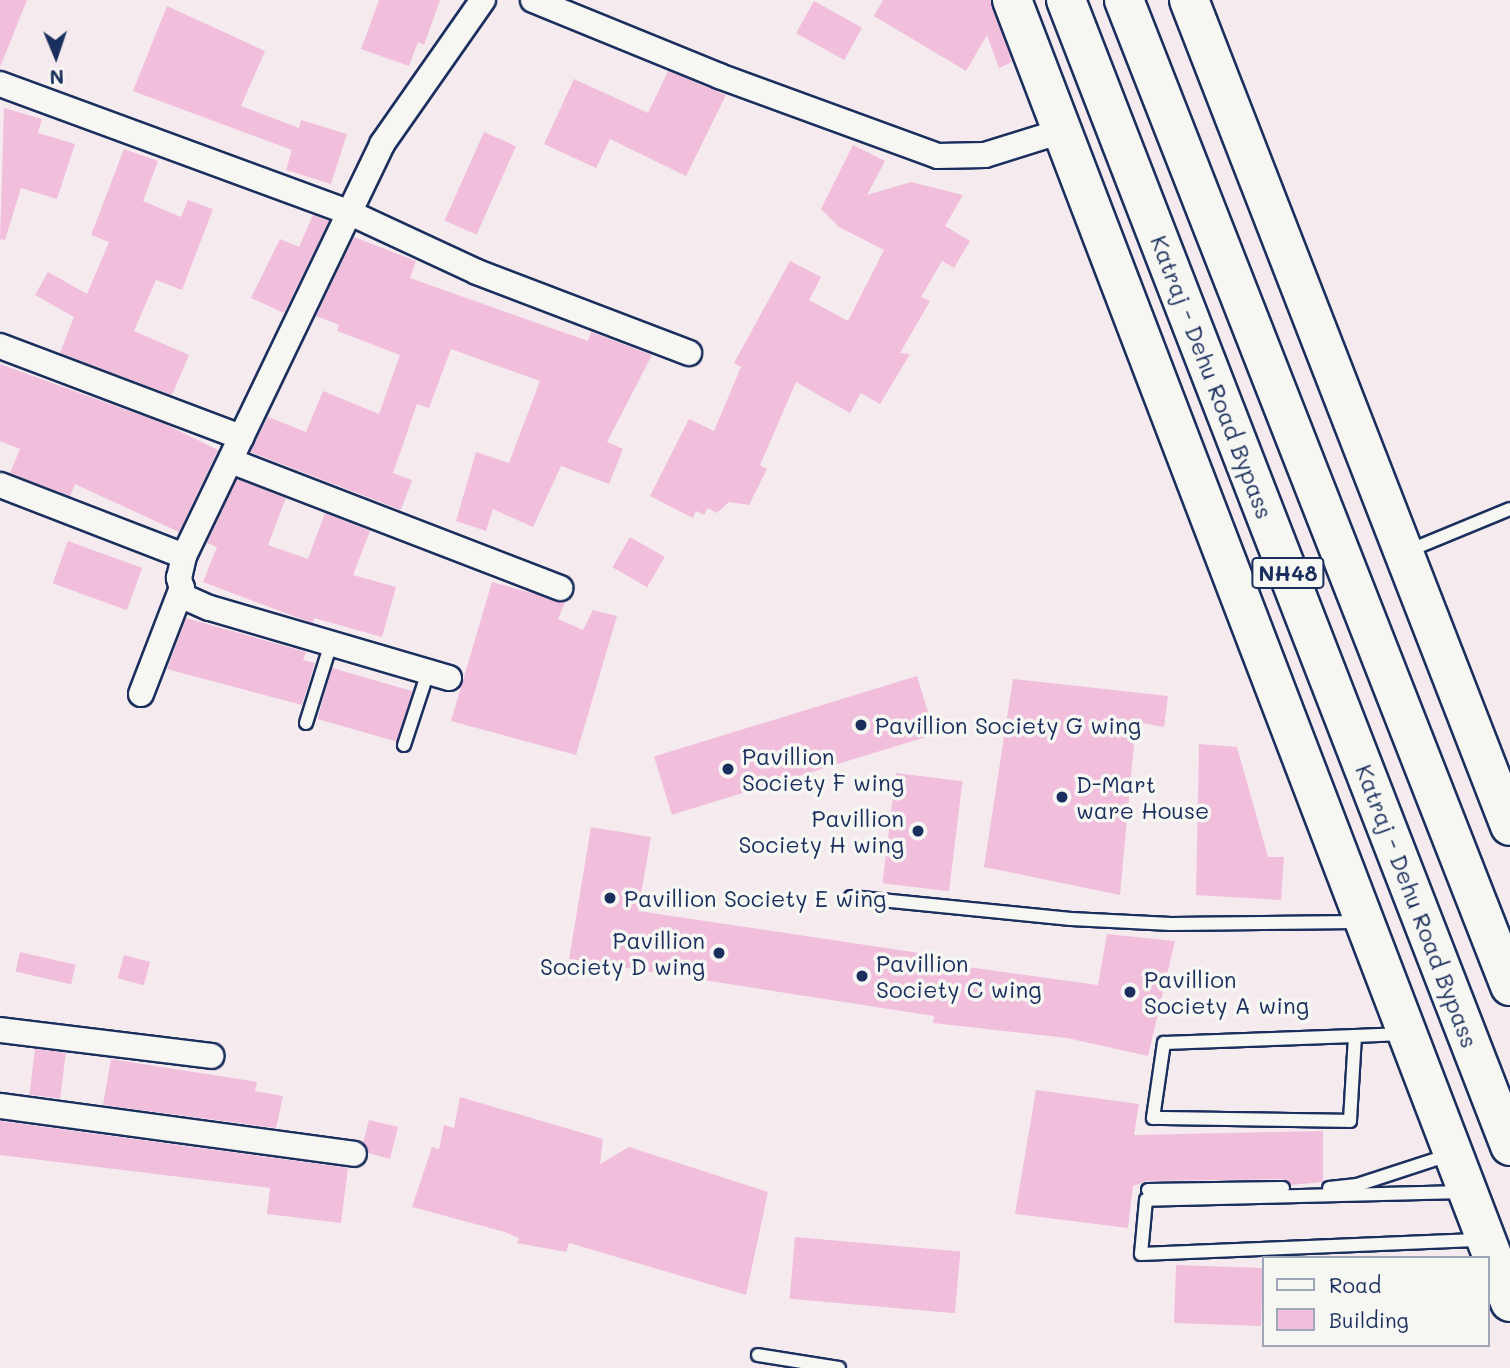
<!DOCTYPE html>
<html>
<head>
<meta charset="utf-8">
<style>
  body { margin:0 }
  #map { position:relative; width:1510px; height:1368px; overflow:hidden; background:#f5ebee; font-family:Mali,sans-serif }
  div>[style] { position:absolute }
  .building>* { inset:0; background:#f1bedc; transform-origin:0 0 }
  .roads { filter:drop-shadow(2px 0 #1b2f5e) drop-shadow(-2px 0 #1b2f5e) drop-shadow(0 2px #1b2f5e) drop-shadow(0 -2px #1b2f5e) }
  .lane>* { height:12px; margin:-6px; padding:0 6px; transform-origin:6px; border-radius:6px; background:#f6f6f2 }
  .street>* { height:24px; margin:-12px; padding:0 12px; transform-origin:12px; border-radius:12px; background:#f6f6f2 }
  .primary>* { height:38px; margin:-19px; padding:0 19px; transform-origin:19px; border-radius:19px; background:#f6f6f2 }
  .highway>* { height:38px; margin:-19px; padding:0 19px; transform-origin:19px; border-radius:19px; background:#f6f6f2 }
  .dots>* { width:19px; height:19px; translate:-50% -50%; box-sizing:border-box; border:4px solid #f6f6f2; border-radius:50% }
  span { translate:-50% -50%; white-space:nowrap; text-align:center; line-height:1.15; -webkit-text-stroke:7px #f6f6f2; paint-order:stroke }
  .shield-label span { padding:2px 5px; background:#f6f6f2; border:2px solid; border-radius:5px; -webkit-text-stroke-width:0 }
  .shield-label { font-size:21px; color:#1b2f5e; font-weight:700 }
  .street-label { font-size:23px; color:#1b2f5e }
  .poi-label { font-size:23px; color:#1b2f5e }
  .left { translate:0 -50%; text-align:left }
  .right { translate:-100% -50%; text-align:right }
  .legend { position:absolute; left:1262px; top:1256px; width:228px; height:91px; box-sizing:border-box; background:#f6f6f2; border:2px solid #9ea6b7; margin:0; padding:9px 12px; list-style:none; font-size:21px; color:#1b2f5e }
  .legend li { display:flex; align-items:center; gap:14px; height:35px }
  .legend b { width:35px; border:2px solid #9ea6b7 }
  .north { position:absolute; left:21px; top:21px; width:70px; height:70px; -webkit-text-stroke:5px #f6f6f2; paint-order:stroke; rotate:178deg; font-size:19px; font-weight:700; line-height:28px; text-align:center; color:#1b2f5e }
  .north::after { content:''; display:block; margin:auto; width:24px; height:32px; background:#1b2f5e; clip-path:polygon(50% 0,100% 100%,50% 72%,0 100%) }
</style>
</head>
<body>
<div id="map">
  <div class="building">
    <i style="clip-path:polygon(0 0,27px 0,1px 65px,0 65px)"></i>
    <i style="clip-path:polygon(379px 0,440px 0,424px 45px,418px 42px,409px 66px,361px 49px)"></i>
    <i style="clip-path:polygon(883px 0,991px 0,1012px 62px,999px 68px,987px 35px,966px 71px,874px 16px)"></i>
    <i style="left:814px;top:1px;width:55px;height:37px;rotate:29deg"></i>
    <i style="clip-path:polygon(167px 6px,265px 51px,241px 106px,299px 128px,301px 120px,347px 134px,331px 184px,286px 170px,292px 150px,133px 91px)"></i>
    <i style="clip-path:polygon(668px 71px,726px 95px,686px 176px,610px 139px,596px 168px,544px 144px,574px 79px,648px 113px)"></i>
    <i style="clip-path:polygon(4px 108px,42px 119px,38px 133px,75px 144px,57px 199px,21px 188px,5px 240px,0 239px)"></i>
    <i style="left:484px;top:132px;width:35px;height:97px;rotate:24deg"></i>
    <i style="clip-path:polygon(853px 145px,885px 161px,867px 195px,911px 182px,963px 195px,945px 226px,970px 241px,954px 268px,942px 261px,921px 297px,930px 301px,900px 353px,910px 354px,880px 404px,861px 393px,850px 413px,796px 382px,760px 465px,767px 469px,749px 505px,729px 502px,717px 513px,708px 508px,704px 515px,696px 511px,693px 518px,650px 496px,689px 419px,714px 431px,741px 367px,734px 363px,790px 261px,821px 277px,809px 300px,848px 321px,884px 250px,839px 227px,821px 209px)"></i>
    <i style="clip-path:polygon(124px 149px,158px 161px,143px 201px,181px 217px,188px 200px,213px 209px,182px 290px,156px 280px,134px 331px,189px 355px,172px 395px,60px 353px,74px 317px,35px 295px,48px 272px,87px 294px,109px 242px,91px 235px)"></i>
    <i style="clip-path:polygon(313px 215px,329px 221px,284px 313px,251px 298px,280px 239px,299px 247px)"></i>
    <i style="clip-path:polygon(354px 237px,416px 261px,410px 278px,588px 341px,591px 332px,652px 355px,607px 442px,623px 449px,609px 484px,561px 466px,533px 527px,493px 509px,486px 531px,456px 521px,476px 452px,509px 463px,540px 381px,451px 349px,429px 408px,417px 404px,393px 473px,412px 480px,401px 510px,250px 452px,268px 417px,306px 432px,323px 391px,379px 414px,400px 355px,337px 331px,339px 325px,316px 316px)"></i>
    <i style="clip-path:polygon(0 364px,165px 424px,218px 450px,179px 532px,75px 484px,70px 496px,10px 473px,20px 449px,0 441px)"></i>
    <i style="clip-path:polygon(237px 479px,286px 498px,268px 545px,308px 559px,325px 513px,370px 531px,353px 575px,396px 587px,382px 637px,314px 618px,313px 623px,304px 620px,203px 582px,217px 547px,207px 543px)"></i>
    <i style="left:630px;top:537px;width:40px;height:35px;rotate:30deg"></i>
    <i style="left:68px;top:541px;width:79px;height:45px;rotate:20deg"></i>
    <i style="clip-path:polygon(492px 582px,565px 602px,558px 619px,583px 630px,593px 610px,617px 616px,576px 755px,451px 721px)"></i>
    <i style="clip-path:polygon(186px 618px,306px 652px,303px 660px,315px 663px,302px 705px,167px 669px)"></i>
    <i style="left:332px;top:668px;width:84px;height:53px;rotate:16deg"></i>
    <i style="left:917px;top:676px;width:61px;height:275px;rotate:73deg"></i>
    <i style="clip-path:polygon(1013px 679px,1168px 696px,1164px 727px,1136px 722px,1120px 895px,984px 867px)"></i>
    <i style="clip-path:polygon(1199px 744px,1237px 747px,1268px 857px,1284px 857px,1281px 900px,1196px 895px)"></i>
    <i style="left:896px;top:773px;width:67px;height:111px;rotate:7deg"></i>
    <i style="clip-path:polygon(591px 827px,651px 837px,638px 911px,933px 955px,932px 962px,1098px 985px,1107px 934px,1175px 941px,1148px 1056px,1067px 1038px,933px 1023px,934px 1016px,569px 959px)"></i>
    <i style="left:20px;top:952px;width:57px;height:20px;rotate:13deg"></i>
    <i style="left:124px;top:955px;width:27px;height:24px;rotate:15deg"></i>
    <i style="left:35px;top:1049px;width:31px;height:46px;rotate:7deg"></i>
    <i style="clip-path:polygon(111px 1059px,257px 1082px,255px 1091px,283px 1096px,276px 1128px,103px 1105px)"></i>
    <i style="clip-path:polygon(1036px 1090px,1139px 1104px,1134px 1135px,1323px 1131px,1323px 1182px,1291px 1185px,1283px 1179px,1147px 1181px,1133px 1186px,1128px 1228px,1015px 1214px)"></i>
    <i style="clip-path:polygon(460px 1097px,603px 1139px,600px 1164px,629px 1147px,768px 1192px,746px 1295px,569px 1243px,566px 1252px,517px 1243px,519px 1238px,505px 1232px,412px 1207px,432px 1147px,439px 1149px,444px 1125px,454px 1128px)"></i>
    <i style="clip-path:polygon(369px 1120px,398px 1127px,390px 1159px,368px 1153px,363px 1143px)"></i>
    <i style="clip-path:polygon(0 1121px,348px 1168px,341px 1223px,267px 1214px,270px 1188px,0 1155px)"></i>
    <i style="left:795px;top:1237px;width:166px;height:62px;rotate:5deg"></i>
    <i style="left:1176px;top:1265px;width:87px;height:58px;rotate:2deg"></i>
  </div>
  <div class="roads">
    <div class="lane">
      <i style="left:1408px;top:551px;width:110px;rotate:-22.4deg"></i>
      <i style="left:306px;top:723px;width:84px;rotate:-72.6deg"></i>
      <i style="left:404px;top:745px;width:77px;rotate:-71.8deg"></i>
      <i style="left:851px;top:897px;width:221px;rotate:5.7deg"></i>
      <i style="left:1071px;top:919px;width:100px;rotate:2.9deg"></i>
      <i style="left:1171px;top:924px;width:188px;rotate:-0.6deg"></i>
      <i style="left:1355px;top:1036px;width:85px;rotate:93.4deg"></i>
      <i style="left:1350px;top:1121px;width:197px;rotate:-179.1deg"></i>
      <i style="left:1153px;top:1118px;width:76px;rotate:-81.7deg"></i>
      <i style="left:1164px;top:1043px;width:191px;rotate:-2.1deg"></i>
      <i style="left:1355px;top:1036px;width:48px;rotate:-2.4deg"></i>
      <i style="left:1329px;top:1188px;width:28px;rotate:-6deg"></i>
      <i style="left:1357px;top:1185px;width:97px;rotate:-18.1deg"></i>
      <i style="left:1148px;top:1190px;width:135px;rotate:-0.8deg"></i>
      <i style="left:1464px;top:1192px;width:318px;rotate:178.6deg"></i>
      <i style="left:1146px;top:1200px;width:54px;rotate:95.3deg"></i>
      <i style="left:1141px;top:1254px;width:341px;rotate:-2.4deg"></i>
      <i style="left:758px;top:1355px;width:82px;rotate:9.1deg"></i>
    </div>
    <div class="street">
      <i style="left:533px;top:0;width:201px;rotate:22.2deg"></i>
      <i style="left:719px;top:76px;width:233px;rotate:20.1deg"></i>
      <i style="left:938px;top:156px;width:47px;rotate:-1.2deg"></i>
      <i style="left:985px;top:155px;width:81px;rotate:-17.3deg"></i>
      <i style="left:0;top:84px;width:371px;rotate:20.2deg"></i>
      <i style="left:348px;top:212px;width:142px;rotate:24.9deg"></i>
      <i style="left:477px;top:272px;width:227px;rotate:20.9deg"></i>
      <i style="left:0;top:346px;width:258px;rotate:20.7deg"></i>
      <i style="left:231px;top:461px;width:353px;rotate:21.1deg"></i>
      <i style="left:0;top:485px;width:197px;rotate:21.1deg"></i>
      <i style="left:449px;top:678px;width:250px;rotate:-163.7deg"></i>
      <i style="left:209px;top:608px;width:27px;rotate:-156deg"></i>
      <i style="left:184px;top:597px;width:20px;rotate:-105deg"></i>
      <i style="left:179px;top:578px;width:23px;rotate:-77deg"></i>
      <i style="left:184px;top:556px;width:457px;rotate:-64.3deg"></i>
      <i style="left:382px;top:144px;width:176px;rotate:-55deg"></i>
      <i style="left:141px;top:694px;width:114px;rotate:-68.9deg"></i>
      <i style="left:0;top:1030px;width:213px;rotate:7deg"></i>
      <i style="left:0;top:1106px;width:357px;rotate:7.7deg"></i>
    </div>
    <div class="primary">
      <i style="left:1012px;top:0;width:1394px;rotate:69.07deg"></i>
      <i style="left:1189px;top:0;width:886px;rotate:68.76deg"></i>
    </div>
    <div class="highway">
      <i style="left:1066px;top:0;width:1229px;rotate:68.82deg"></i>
      <i style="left:1124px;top:0;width:1059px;rotate:68.62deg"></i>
    </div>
  </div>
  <div class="dots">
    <i style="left:861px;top:725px;background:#1b2f5e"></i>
    <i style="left:728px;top:769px;background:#1b2f5e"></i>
    <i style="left:1062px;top:797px;background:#1b2f5e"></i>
    <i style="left:918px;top:831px;background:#1b2f5e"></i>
    <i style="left:610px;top:898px;background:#1b2f5e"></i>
    <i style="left:719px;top:953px;background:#1b2f5e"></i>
    <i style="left:862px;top:976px;background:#1b2f5e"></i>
    <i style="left:1130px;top:992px;background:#1b2f5e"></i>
  </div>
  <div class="shield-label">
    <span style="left:1288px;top:573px">NH48</span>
  </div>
  <div class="street-label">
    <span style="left:1212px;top:377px;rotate:69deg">Katraj - Dehu Road Bypass</span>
    <span style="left:1417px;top:906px;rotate:69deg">Katraj - Dehu Road Bypass</span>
  </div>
  <div class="poi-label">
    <span class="left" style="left:875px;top:725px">Pavillion Society G wing</span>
    <span class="left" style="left:742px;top:769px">Pavillion<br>Society F wing</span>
    <span class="left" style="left:1076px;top:797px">D-Mart<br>ware House</span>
    <span class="right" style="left:904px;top:831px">Pavillion<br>Society H wing</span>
    <span class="left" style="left:624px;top:898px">Pavillion Society E wing</span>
    <span class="right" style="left:705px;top:953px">Pavillion<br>Society D wing</span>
    <span class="left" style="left:876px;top:976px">Pavillion<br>Society C wing</span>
    <span class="left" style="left:1144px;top:992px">Pavillion<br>Society A wing</span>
  </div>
  <ul class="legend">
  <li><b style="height:9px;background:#f6f6f2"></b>Road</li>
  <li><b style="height:19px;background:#f1bedc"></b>Building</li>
  </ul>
  <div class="north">N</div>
</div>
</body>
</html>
